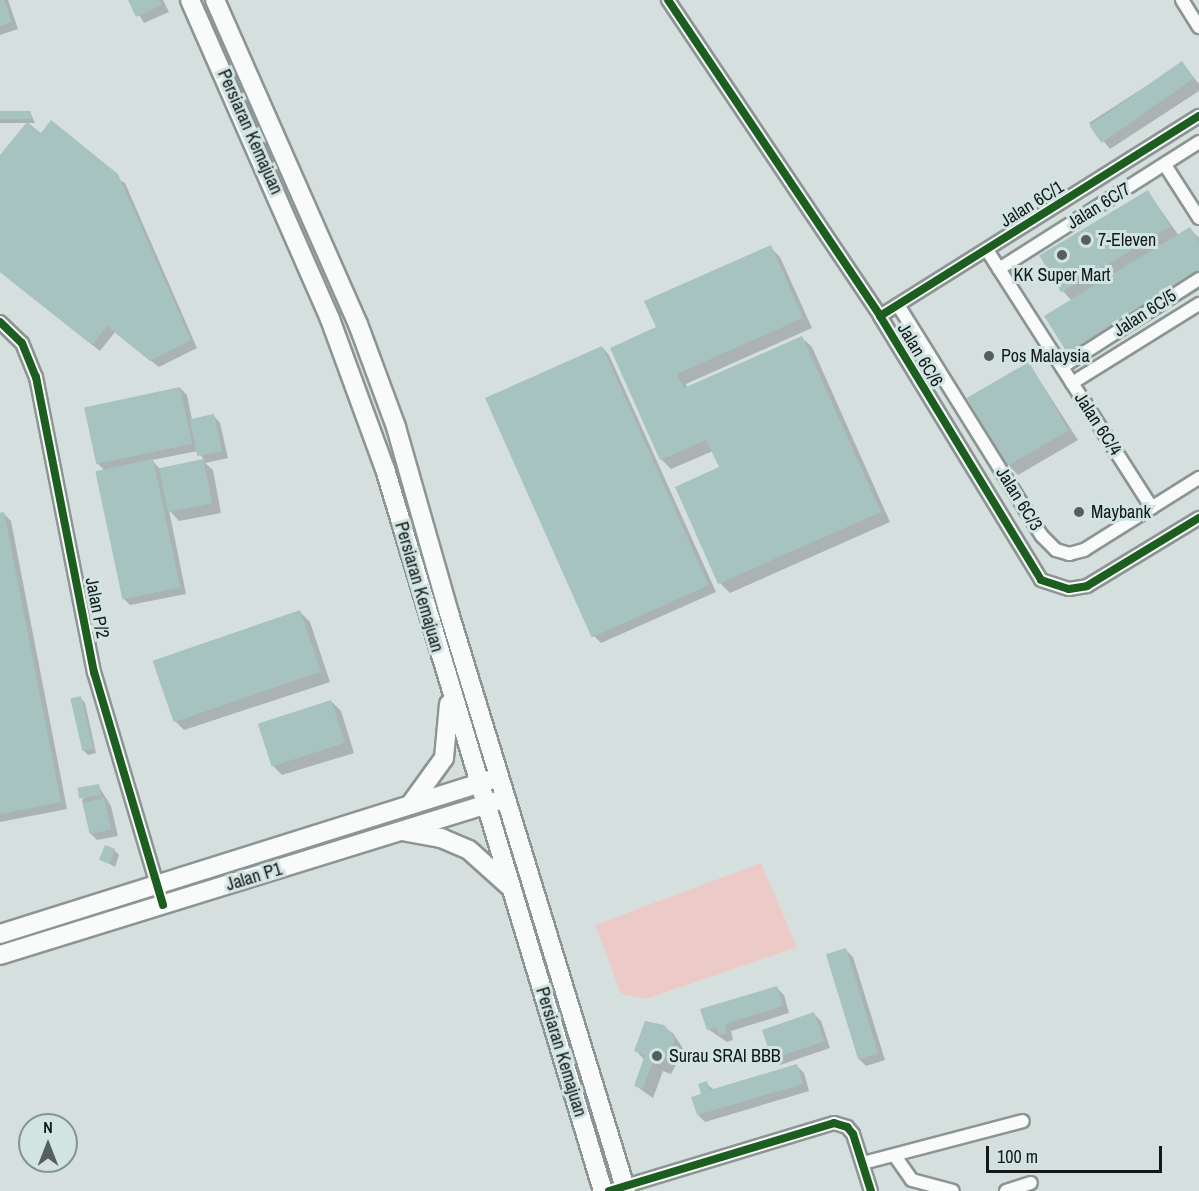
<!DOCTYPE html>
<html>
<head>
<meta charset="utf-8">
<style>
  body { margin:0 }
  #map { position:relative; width:1199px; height:1191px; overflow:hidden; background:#d5e0de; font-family:"Archivo Narrow",sans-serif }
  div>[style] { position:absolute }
  .green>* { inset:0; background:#eccac7 }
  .shadow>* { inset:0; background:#0003 }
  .building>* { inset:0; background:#a6c3bf; transform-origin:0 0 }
  .roads { filter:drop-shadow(2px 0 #8c9593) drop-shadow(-2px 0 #8c9593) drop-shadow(0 2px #8c9593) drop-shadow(0 -2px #8c9593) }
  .minor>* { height:12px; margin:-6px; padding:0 6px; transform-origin:6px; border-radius:6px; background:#f9fafa }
  .secondary>* { height:18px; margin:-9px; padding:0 9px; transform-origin:9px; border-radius:9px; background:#f9fafa }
  .cycleway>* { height:8px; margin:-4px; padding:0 4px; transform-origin:4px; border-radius:4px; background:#1b5e20 }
  .dots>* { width:16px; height:16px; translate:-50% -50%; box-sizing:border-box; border:3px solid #d1e4e1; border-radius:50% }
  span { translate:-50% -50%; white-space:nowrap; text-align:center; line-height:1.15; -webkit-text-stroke:6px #d1e4e1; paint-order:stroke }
  .street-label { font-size:18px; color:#121918 }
  .poi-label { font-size:18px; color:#121918 }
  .left { translate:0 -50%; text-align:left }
  .north { position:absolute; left:18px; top:1113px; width:60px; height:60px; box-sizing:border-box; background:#d1e4e1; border:2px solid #859391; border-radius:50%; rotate:0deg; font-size:16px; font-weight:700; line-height:24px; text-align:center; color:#121918 }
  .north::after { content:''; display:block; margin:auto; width:21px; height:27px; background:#565f5d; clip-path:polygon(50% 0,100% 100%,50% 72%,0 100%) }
  .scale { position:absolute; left:986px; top:1146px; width:176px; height:27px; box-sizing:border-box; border:3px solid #121918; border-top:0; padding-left:8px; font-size:18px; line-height:21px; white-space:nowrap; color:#121918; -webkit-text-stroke:4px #d1e4e1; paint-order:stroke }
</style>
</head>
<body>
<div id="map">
  <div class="green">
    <i style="clip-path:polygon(761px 863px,797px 947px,646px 999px,621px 994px,595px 925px)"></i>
  </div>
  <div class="shadow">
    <i style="clip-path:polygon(0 0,8px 0,18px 29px,0 35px)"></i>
    <i style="clip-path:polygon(130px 0,163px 0,169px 12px,144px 23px)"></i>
    <i style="clip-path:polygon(1182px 63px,1199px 84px,1199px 91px,1110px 149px,1089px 123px)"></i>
    <i style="clip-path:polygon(0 112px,30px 112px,35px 123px,0 123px)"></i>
    <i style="clip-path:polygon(41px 135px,125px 183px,197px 348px,159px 367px,115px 332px,100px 351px,0 272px,0 157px)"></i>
    <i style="clip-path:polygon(1148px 192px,1179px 236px,1190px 229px,1199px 238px,1199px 290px,1079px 363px,1069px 353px,1072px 301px,1063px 291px)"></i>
    <i style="clip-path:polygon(770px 247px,780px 257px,812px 328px,686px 384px,688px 388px,802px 338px,812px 347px,890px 522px,730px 593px,720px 583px,677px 487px,721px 468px,713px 451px,671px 469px,661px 459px,658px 328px)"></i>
    <i style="clip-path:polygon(602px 347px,609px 355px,716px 592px,601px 643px,594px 636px)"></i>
    <i style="clip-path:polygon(1029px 364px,1078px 440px,1018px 475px,1008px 465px)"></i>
    <i style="clip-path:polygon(evenodd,180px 388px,187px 395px,192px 420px,213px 415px,220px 423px,228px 458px,205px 463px,213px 470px,221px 513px,179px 521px,169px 510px,186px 594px,130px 605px,123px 598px,105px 471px,97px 463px,180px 388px,198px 451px,204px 460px,160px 469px,152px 460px,198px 451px)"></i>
    <i style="clip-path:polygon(4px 514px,11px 521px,67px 809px,0 822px,0 515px)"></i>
    <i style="clip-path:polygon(300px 612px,310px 622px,330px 682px,184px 730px,174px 720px)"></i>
    <i style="clip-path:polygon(80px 698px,85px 703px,96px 753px,88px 755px,83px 750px)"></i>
    <i style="clip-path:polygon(331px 701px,341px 711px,354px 753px,282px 775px,272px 765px)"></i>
    <i style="clip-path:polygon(98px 785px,111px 806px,118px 836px,97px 840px,90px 833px,82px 800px)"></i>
    <i style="clip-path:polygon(114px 850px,119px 855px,115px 867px,101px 859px)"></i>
    <i style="clip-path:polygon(846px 950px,853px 957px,885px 1060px,866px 1066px,859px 1059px)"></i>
    <i style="clip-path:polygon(777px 988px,784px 995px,789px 1013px,731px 1031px,733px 1040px,727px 1042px,708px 1029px)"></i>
    <i style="clip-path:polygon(814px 1014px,821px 1021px,830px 1048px,780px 1065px,773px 1058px)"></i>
    <i style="clip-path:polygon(655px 1023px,673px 1033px,684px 1050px,671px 1074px,663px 1071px,653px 1098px,636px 1086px,645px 1060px,636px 1051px)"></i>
    <i style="clip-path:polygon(797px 1066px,804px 1073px,809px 1091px,705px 1122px,698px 1115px,706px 1083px,714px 1090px)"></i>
  </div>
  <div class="building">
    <i style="clip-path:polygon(0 0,4px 0,12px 22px,0 26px)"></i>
    <i style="clip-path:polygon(128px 0,160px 0,162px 5px,136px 17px)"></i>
    <i style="left:1182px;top:61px;width:21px;height:113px;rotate:55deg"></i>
    <i style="left:0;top:111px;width:31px;height:8px"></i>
    <i style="clip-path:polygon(51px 120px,118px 174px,191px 340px,150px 361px,107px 326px,92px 345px,0 272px,0 155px,27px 122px,41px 133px)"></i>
    <i style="left:1148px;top:190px;width:43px;height:127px;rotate:59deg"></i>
    <i style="clip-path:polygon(1190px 227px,1199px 242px,1199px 275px,1068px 354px,1044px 316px)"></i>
    <i style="clip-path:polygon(771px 245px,803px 318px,677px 374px,684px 388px,802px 336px,881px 512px,718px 584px,675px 487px,719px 467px,706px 440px,660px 460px,610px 348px,656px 327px,644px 301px)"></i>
    <i style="left:602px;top:346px;width:262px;height:128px;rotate:66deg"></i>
    <i style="left:1029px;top:362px;width:79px;height:72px;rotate:60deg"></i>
    <i style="left:180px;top:387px;width:58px;height:98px;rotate:78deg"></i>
    <i style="left:214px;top:414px;width:38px;height:25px;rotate:78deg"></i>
    <i style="left:153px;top:459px;width:131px;height:59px;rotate:78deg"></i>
    <i style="left:203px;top:459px;width:45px;height:45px;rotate:78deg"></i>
    <i style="clip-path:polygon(4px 512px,61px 802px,0 814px,0 513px)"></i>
    <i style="left:300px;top:610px;width:65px;height:156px;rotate:71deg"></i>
    <i style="left:81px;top:696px;width:54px;height:11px;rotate:77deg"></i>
    <i style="left:331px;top:700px;width:45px;height:77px;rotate:72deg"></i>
    <i style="left:99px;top:784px;width:11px;height:22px;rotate:80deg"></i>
    <i style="left:104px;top:798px;width:32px;height:22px;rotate:77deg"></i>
    <i style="left:105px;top:845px;width:11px;height:16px;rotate:22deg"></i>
    <i style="left:846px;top:948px;width:110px;height:21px;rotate:73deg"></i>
    <i style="clip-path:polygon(777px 986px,783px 1006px,725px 1024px,727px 1033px,719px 1035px,716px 1027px,707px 1030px,700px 1009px)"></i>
    <i style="left:814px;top:1012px;width:31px;height:55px;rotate:71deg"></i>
    <i style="clip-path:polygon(645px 1021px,664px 1025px,675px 1038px,668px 1058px,664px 1057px,661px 1065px,653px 1062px,643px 1089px,634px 1086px,645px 1055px,634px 1051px)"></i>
    <i style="clip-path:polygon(797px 1064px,803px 1084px,697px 1115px,691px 1097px,701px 1094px,698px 1084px,707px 1081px,710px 1090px)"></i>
  </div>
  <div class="roads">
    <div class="minor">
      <i style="left:668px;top:0;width:381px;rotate:56.1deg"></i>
      <i style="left:880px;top:316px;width:309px;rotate:58.6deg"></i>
      <i style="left:1041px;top:580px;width:29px;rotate:18deg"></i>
      <i style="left:1069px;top:589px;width:18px;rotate:-9deg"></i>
      <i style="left:1087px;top:586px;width:131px;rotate:-31.3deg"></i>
      <i style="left:1182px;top:0;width:32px;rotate:58deg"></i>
      <i style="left:1165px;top:165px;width:63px;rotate:57.3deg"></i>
      <i style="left:987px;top:250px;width:306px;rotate:57.4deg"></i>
      <i style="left:999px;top:269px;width:237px;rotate:-32.4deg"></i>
      <i style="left:898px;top:305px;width:272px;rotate:58.1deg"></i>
      <i style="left:1042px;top:536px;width:20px;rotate:45deg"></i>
      <i style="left:1056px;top:550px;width:14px;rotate:17deg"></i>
      <i style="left:1069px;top:554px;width:16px;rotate:-15deg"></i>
      <i style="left:1084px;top:550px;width:136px;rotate:-32.1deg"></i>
      <i style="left:880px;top:316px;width:377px;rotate:-32.1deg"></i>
      <i style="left:0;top:322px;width:30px;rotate:44deg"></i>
      <i style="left:22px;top:343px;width:37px;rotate:68deg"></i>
      <i style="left:36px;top:377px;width:301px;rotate:78.9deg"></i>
      <i style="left:94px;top:672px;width:243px;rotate:73.5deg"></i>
      <i style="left:1062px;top:367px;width:163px;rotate:-32.7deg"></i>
      <i style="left:1072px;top:383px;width:150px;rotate:-31.9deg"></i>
      <i style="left:895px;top:1156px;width:29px;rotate:55deg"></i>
      <i style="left:912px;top:1180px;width:42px;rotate:15deg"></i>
      <i style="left:863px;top:1163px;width:165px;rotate:-14.7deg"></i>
      <i style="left:609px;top:1191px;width:235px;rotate:-16.8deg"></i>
      <i style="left:834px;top:1123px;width:14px;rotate:17deg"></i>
      <i style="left:847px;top:1127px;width:9px;rotate:49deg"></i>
      <i style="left:853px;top:1134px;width:60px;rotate:72.5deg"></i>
      <i style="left:1006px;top:1191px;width:26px;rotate:-18deg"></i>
    </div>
    <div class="secondary">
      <i style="left:190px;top:0;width:348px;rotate:66.3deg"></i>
      <i style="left:330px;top:319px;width:160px;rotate:69.9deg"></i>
      <i style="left:385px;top:469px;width:754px;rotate:73.2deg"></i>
      <i style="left:215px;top:0;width:354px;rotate:66.2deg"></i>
      <i style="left:358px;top:324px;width:110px;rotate:69.7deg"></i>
      <i style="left:396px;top:427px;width:193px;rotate:74.1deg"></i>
      <i style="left:449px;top:613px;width:604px;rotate:72.97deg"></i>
      <i style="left:410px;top:805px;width:58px;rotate:-54.1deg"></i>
      <i style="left:444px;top:758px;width:54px;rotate:-84.7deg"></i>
      <i style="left:407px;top:832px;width:35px;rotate:10deg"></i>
      <i style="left:441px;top:838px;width:30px;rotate:23deg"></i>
      <i style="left:469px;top:850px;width:54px;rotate:42deg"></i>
      <i style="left:0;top:934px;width:514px;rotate:-17.45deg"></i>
      <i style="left:0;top:955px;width:520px;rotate:-17.22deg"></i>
    </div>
  </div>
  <div class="cycleway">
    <i style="left:668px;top:0;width:381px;rotate:56.1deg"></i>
    <i style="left:880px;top:316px;width:309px;rotate:58.6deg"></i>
    <i style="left:1041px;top:580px;width:29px;rotate:18deg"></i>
    <i style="left:1069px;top:589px;width:18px;rotate:-9deg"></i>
    <i style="left:1087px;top:586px;width:131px;rotate:-31.3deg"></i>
    <i style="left:880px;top:316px;width:377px;rotate:-32.1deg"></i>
    <i style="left:0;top:322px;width:30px;rotate:44deg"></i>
    <i style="left:22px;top:343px;width:37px;rotate:68deg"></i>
    <i style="left:36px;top:377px;width:301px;rotate:78.9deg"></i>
    <i style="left:94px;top:672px;width:243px;rotate:73.5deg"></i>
    <i style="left:609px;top:1191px;width:235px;rotate:-16.8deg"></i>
    <i style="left:834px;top:1123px;width:14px;rotate:17deg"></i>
    <i style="left:847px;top:1127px;width:9px;rotate:49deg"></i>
    <i style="left:853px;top:1134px;width:60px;rotate:72.5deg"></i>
  </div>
  <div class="dots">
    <i style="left:1086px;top:240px;background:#565f5d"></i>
    <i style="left:1062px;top:255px;background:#565f5d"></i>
    <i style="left:989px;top:356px;background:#565f5d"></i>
    <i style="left:1079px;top:512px;background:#565f5d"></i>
    <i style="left:657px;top:1056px;background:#565f5d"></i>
  </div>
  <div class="street-label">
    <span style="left:250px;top:132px;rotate:66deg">Persiaran Kemajuan</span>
    <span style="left:1032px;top:204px;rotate:-32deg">Jalan 6C/1</span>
    <span style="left:1099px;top:206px;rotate:-32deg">Jalan 6C/7</span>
    <span style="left:1145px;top:313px;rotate:-33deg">Jalan 6C/5</span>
    <span style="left:920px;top:355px;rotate:59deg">Jalan 6C/6</span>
    <span style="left:1098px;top:424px;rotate:57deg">Jalan 6C/4</span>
    <span style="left:1019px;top:499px;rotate:58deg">Jalan 6C/3</span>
    <span style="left:419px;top:587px;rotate:74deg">Persiaran Kemajuan</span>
    <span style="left:97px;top:608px;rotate:79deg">Jalan P/2</span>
    <span style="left:254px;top:877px;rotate:-17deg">Jalan P1</span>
    <span style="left:561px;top:1052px;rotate:73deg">Persiaran Kemajuan</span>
  </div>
  <div class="poi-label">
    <span class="left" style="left:1098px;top:240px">7-Eleven</span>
    <span style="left:1062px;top:275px">KK Super Mart</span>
    <span class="left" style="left:1001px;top:356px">Pos Malaysia</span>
    <span class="left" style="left:1091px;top:512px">Maybank</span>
    <span class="left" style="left:669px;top:1056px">Surau SRAI BBB</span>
  </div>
  <div class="north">N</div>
  <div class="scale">100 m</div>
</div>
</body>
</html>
